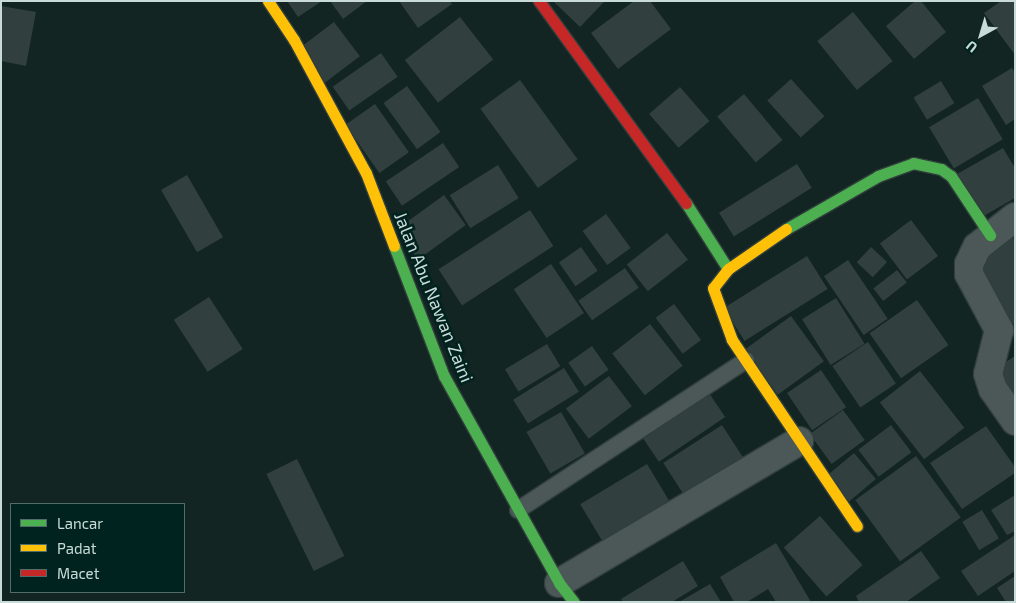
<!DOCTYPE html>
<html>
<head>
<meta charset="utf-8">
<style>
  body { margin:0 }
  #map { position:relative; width:1016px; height:603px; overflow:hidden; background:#122523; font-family:"Exo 2",sans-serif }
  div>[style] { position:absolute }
  .building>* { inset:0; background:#313f3e; transform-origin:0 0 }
  .roads { filter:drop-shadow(1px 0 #313f3d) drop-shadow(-1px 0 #313f3d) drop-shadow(0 1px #313f3d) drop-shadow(0 -1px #313f3d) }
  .lane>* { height:16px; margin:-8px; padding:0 8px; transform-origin:8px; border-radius:8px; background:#4c5857 }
  .street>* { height:28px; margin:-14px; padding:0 14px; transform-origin:14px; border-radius:14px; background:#4c5857 }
  .fast>* { height:11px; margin:-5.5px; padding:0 5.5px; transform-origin:5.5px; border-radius:5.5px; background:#4caf50 }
  .slow>* { height:11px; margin:-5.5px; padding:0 5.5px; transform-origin:5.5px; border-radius:5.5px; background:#ffc107 }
  .jam>* { height:11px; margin:-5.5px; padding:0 5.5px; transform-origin:5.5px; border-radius:5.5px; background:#c62828 }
  span { translate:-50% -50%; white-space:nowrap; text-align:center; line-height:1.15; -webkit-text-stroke:5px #01231f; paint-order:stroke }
  .street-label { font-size:18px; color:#c9dbd8 }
  .frame { position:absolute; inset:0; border:2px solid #c9dbd8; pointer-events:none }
  .legend { position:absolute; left:10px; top:503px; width:175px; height:90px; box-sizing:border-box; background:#01231f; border:1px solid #516d69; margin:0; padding:6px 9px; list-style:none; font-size:15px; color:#c9dbd8 }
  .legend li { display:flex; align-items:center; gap:10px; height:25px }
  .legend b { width:25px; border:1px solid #516d69 }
  .north { position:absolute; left:956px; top:10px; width:50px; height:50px; -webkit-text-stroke:4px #01231f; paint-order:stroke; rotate:219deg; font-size:14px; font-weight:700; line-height:20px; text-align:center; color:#c9dbd8 }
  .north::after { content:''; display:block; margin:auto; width:18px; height:22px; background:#c9dbd8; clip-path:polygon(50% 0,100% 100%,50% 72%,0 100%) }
</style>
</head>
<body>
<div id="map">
  <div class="building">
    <i style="clip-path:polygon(287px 1px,322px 1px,298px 17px)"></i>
    <i style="clip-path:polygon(330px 1px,367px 1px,343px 19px)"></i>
    <i style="clip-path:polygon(399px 1px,450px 1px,452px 4px,418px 28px)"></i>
    <i style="clip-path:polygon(553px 1px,605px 1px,580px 27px)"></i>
    <i style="clip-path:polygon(634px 1px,650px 1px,671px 29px,618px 69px,591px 33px)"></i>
    <i style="clip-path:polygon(915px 1px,921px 1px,946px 32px,914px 59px,886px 26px)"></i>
    <i style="clip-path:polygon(1001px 1px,1015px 1px,1015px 55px,984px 13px)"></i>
    <i style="clip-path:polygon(1px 6px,36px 12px,26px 66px,1px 61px)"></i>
    <i style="left:853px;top:12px;width:63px;height:46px;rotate:51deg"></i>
    <i style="left:460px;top:17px;width:54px;height:70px;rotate:52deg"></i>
    <i style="left:334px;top:22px;width:43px;height:44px;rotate:53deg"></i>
    <i style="left:381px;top:53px;width:29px;height:59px;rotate:55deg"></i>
    <i style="clip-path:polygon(1012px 68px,1015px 72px,1015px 119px,1006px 125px,982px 86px)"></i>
    <i style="left:791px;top:79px;width:50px;height:32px;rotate:48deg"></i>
    <i style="left:520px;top:80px;width:98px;height:49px;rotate:54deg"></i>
    <i style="left:941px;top:81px;width:26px;height:32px;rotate:59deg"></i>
    <i style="left:407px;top:86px;width:57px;height:29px;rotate:54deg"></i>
    <i style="left:680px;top:87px;width:45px;height:41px;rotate:49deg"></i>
    <i style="left:744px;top:94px;width:60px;height:35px;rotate:50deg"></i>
    <i style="left:978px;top:98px;width:48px;height:57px;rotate:59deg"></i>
    <i style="left:375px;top:104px;width:59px;height:36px;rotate:55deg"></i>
    <i style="left:443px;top:143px;width:29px;height:69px;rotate:56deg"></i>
    <i style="clip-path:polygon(1003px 148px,1015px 168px,1015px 198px,982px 217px,957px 174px)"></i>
    <i style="left:797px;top:164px;width:28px;height:92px;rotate:58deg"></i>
    <i style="left:498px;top:165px;width:39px;height:57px;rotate:58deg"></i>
    <i style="left:187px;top:175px;width:72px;height:30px;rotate:60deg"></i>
    <i style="left:444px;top:195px;width:37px;height:59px;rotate:54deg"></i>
    <i style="left:530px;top:210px;width:43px;height:109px;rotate:57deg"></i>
    <i style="left:606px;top:214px;width:42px;height:29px;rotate:54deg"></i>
    <i style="left:911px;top:220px;width:45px;height:39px;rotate:53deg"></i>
    <i style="left:667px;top:233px;width:34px;height:51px;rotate:52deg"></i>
    <i style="clip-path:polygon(1012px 236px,1015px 241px,1015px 326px,971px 263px)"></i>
    <i style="left:581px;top:247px;width:29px;height:27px;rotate:55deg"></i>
    <i style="left:871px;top:247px;width:22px;height:21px;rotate:43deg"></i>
    <i style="left:807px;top:256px;width:39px;height:98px;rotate:58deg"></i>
    <i style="left:848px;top:260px;width:71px;height:29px;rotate:56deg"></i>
    <i style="left:551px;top:264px;width:59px;height:45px;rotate:56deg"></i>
    <i style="left:625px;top:268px;width:24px;height:57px;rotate:55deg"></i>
    <i style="left:897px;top:270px;width:16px;height:30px;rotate:52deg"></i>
    <i style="left:209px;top:297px;width:62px;height:42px;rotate:57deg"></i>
    <i style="left:836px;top:298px;width:54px;height:40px;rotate:58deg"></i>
    <i style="left:917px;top:300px;width:55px;height:58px;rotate:55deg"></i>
    <i style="left:674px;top:304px;width:45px;height:23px;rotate:53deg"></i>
    <i style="left:791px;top:316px;width:56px;height:57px;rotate:54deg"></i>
    <i style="left:650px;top:324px;width:53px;height:48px;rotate:52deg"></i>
    <i style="left:868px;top:342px;width:50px;height:43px;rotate:56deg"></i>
    <i style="left:547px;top:344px;width:26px;height:49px;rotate:59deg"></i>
    <i style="left:592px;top:346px;width:29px;height:29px;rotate:55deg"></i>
    <i style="clip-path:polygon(1015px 356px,1015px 411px,990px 372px)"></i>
    <i style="left:564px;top:368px;width:28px;height:60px;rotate:58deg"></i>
    <i style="left:821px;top:370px;width:45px;height:41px;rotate:56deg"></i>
    <i style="left:920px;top:371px;width:72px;height:51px;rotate:52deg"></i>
    <i style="left:609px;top:376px;width:38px;height:54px;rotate:53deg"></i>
    <i style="left:709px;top:393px;width:29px;height:80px;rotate:56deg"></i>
    <i style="left:843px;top:410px;width:37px;height:41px;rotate:54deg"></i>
    <i style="left:561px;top:412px;width:48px;height:40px;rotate:60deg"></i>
    <i style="left:722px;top:425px;width:44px;height:70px;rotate:57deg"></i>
    <i style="left:891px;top:425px;width:34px;height:41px;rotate:53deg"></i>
    <i style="clip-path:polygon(986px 426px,1015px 467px,1015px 473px,962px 509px,930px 463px)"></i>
    <i style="left:854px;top:453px;width:34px;height:35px;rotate:50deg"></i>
    <i style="left:916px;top:456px;width:76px;height:75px;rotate:54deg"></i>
    <i style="left:297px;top:459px;width:108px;height:34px;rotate:64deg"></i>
    <i style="left:647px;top:464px;width:50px;height:78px;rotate:59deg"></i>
    <i style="clip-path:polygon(1015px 495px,1015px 531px,1007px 535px,991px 510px)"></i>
    <i style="left:982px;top:510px;width:33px;height:23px;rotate:59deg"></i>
    <i style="left:820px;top:516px;width:65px;height:48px;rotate:49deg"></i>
    <i style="clip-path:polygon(1015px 535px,1015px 571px,978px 596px,961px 571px)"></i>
    <i style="clip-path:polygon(776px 543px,811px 602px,776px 602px,768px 589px,747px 602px,734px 602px,720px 577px)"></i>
    <i style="clip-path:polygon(921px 551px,940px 578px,906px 602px,859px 602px,856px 596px)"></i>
    <i style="clip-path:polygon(683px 561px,698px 586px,672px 602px,623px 602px,621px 599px)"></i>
    <i style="clip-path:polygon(1015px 576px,1015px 602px,1006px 602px,997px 588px)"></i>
    <i style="clip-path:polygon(710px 584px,721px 602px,679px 602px)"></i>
  </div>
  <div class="roads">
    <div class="lane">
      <i style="left:518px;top:510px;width:273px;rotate:-33.3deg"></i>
    </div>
    <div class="street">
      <i style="left:1015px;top:217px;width:48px;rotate:141.7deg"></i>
      <i style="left:977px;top:247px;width:19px;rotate:115deg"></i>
      <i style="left:969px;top:264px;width:10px;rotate:90deg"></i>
      <i style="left:969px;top:274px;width:64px;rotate:61.8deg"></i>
      <i style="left:999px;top:330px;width:45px;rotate:104deg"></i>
      <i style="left:988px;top:374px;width:16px;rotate:72deg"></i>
      <i style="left:993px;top:389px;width:39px;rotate:55deg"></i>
      <i style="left:559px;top:583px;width:279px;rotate:-30.6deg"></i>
    </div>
    <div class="fast">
      <i style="left:686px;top:203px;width:78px;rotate:57.5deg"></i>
      <i style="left:786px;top:229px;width:106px;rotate:-29.9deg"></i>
      <i style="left:878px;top:176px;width:37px;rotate:-20deg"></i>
      <i style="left:913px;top:163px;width:29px;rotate:12deg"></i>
      <i style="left:941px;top:169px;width:12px;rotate:35deg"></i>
      <i style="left:951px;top:176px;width:71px;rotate:56.5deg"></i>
      <i style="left:394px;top:246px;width:139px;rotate:69deg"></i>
      <i style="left:444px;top:376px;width:237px;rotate:60.9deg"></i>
      <i style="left:559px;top:583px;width:24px;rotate:52deg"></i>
    </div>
    <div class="slow">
      <i style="left:268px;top:1px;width:47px;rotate:56.3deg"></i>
      <i style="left:294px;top:40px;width:151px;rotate:61.6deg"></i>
      <i style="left:366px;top:173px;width:78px;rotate:69deg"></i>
      <i style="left:786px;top:229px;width:70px;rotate:145.4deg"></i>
      <i style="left:728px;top:269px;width:24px;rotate:128deg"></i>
      <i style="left:713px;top:288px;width:55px;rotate:69.9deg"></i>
      <i style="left:732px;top:340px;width:224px;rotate:56.1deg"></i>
    </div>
    <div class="jam">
      <i style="left:539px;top:1px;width:250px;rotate:54deg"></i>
    </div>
  </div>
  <div class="street-label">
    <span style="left:434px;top:297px;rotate:68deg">Jalan Abu Nawan Zaini</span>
  </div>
  <div class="frame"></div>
  <ul class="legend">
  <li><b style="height:6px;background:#4caf50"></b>Lancar</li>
  <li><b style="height:6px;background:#ffc107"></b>Padat</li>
  <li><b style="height:6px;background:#c62828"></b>Macet</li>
  </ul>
  <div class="north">U</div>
</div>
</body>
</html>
